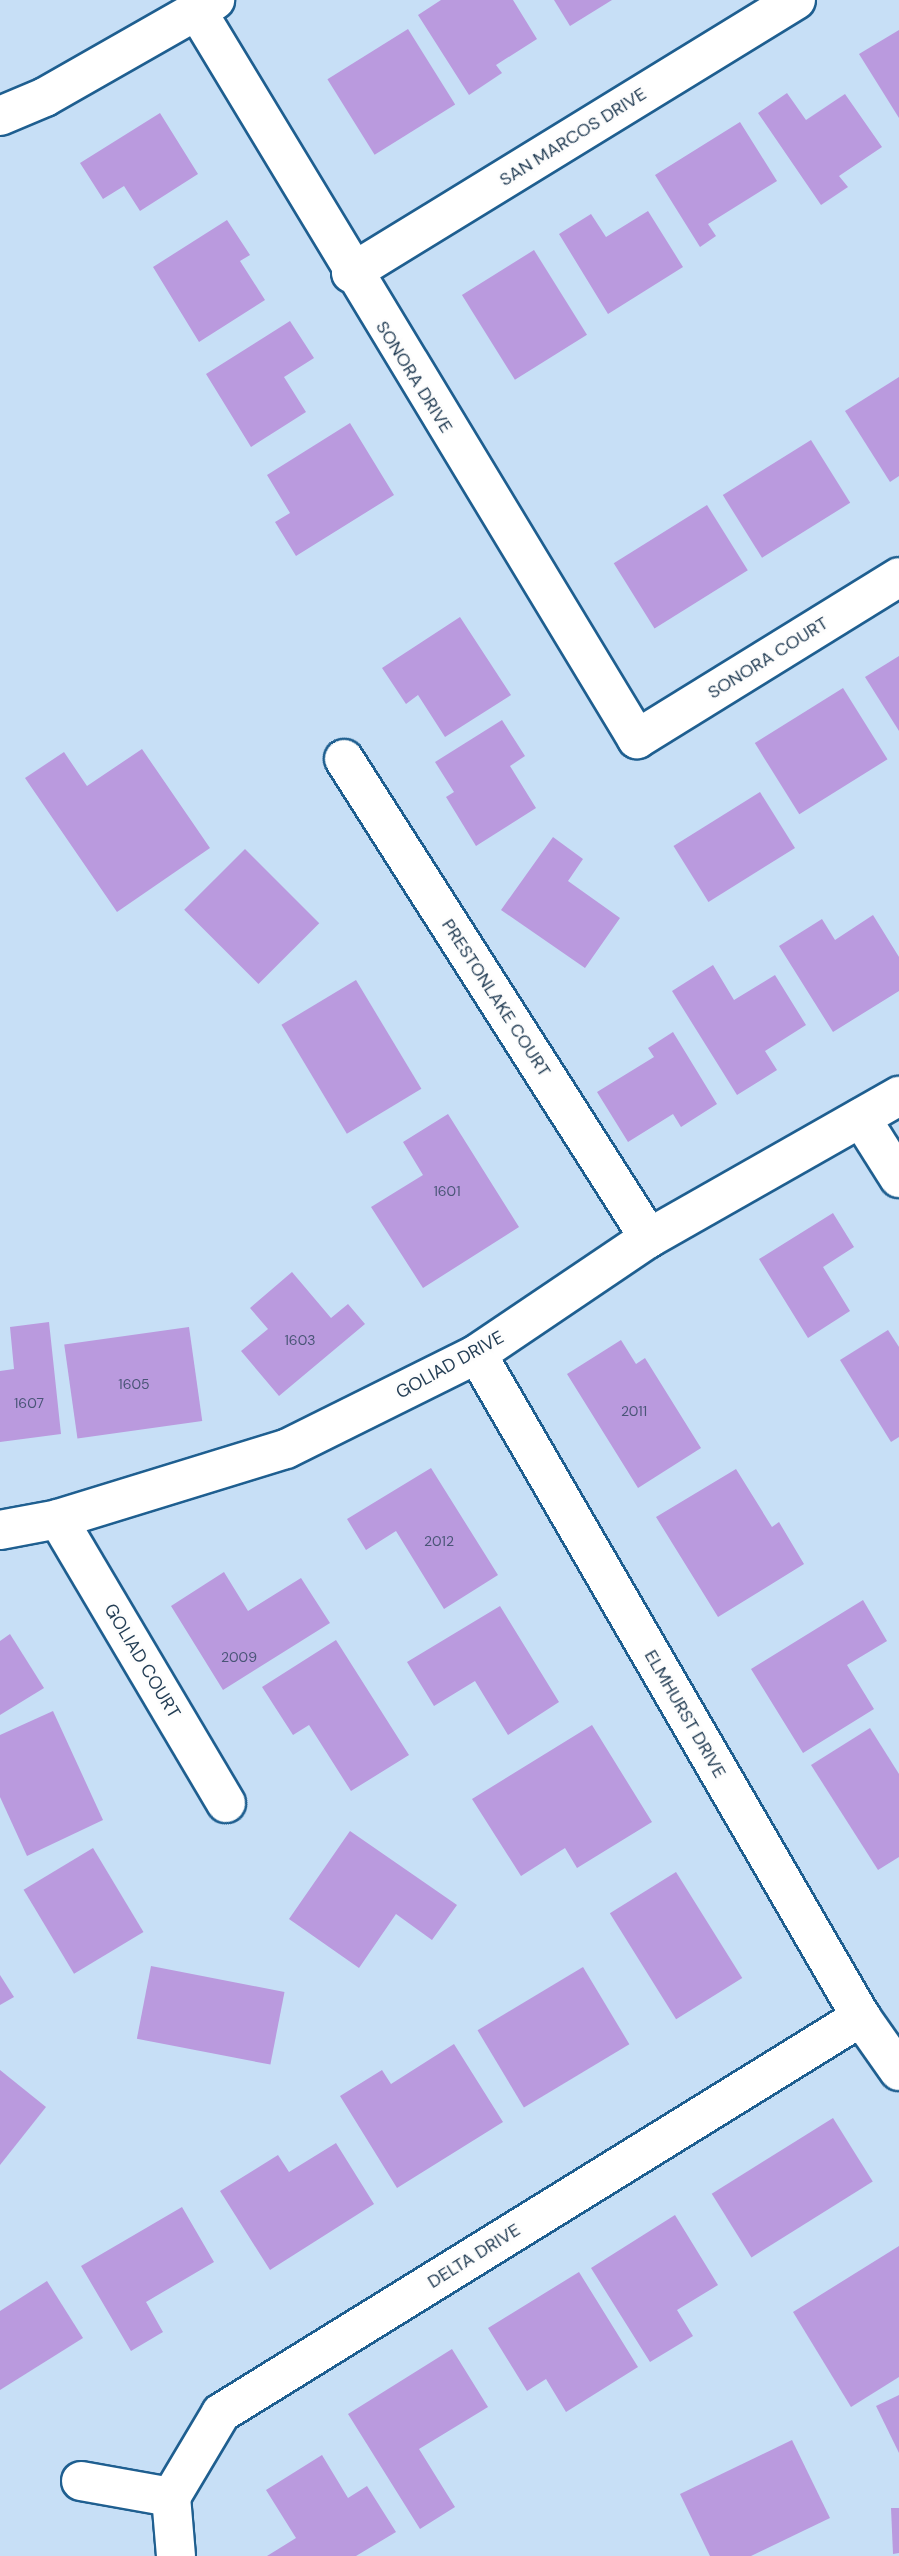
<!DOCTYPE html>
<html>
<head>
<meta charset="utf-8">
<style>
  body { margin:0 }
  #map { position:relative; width:899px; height:2556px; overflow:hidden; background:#c7dff6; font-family:"DM Sans",sans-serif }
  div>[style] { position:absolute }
  .building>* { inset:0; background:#ba9ade; transform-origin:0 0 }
  .roads { filter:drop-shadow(2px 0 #1f5f90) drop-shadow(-2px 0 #1f5f90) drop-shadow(0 2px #1f5f90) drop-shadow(0 -2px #1f5f90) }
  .minor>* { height:38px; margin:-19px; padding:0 19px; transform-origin:19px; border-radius:19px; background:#fff }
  span { translate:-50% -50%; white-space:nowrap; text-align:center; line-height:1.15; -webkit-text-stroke:5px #fdfdfd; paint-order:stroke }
  .number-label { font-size:14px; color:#4a5577 }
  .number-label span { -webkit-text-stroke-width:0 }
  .street-label { font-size:18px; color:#243e55 }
</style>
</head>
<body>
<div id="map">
  <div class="building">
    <i style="clip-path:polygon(441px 0,513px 0,537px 39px,496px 65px,502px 73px,469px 95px,418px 15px)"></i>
    <i style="clip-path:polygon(554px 0,612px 0,570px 26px)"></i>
    <i style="left:408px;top:29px;width:89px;height:95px;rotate:58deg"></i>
    <i style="clip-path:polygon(899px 30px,899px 118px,859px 54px)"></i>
    <i style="clip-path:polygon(787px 93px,806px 120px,845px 94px,882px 147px,839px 176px,848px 187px,821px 205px,758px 113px)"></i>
    <i style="clip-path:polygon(160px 113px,198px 174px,140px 211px,124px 186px,103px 199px,80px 163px)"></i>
    <i style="clip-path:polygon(740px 122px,777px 181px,708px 224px,716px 236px,700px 247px,655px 175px)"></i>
    <i style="clip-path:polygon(648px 211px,683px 267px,608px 314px,559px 234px,591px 214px,606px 237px)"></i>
    <i style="clip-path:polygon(227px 220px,250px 255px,240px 261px,265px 300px,199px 342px,153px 267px)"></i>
    <i style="left:534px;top:250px;width:100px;height:85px;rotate:58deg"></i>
    <i style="clip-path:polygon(290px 321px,314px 358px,284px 377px,306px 412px,251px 447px,206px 374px)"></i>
    <i style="clip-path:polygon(899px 377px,899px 476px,890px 482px,845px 411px)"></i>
    <i style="clip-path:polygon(350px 423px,394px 495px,296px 556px,275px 522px,290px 513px,267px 475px)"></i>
    <i style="left:811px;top:440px;width:74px;height:104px;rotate:58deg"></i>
    <i style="left:707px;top:505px;width:77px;height:110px;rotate:58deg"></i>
    <i style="clip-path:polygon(460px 617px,511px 695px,445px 737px,418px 695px,406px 704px,382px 668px)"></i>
    <i style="clip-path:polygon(899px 656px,899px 731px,865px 677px)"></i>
    <i style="left:843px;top:688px;width:84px;height:104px;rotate:58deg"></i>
    <i style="clip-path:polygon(502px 720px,525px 756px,510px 766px,536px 808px,476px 846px,446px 797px,454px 792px,435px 762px)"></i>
    <i style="clip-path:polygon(142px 749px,210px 848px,117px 912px,25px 778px,64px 752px,87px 786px)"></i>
    <i style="left:760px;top:792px;width:66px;height:102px;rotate:58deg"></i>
    <i style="clip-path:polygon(553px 837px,583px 859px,568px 881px,620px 918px,585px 968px,501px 910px)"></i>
    <i style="left:245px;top:849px;width:105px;height:86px;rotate:45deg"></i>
    <i style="clip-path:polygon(873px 915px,899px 957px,899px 991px,833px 1032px,779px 946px,822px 919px,835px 940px)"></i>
    <i style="clip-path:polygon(713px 965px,734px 1000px,775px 975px,806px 1025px,765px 1051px,777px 1070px,737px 1095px,672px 991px)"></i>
    <i style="left:356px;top:980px;width:127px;height:87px;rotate:59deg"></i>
    <i style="clip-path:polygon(673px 1032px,717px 1104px,681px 1127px,673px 1114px,628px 1142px,597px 1092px,654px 1057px,648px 1048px)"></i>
    <i style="clip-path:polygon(448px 1114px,519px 1227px,423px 1288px,371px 1207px,423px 1175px,403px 1142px)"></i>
    <i style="clip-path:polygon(833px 1213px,854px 1247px,823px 1267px,850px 1311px,808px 1338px,759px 1259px)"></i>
    <i style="clip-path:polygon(292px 1272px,331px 1318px,348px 1304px,365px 1324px,279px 1396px,241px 1351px,268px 1329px,250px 1308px)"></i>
    <i style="clip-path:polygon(49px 1322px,61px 1434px,0 1442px,0 1371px,14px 1369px,10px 1327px)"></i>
    <i style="left:189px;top:1327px;width:95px;height:126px;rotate:82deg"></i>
    <i style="clip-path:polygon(888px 1330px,899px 1347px,899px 1437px,891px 1442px,840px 1360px)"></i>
    <i style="clip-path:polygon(621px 1340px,636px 1364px,645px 1358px,701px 1448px,638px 1488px,567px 1374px)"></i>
    <i style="clip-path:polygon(431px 1468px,498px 1575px,444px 1609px,396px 1531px,366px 1550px,347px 1519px)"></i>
    <i style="clip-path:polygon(736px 1469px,772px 1527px,779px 1522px,804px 1564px,718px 1617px,656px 1517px)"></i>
    <i style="clip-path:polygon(224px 1572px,248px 1611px,301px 1578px,330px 1623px,223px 1690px,171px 1606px)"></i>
    <i style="clip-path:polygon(863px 1600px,887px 1641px,847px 1665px,874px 1709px,803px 1753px,751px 1669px)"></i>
    <i style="clip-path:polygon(500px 1606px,559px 1702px,508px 1735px,475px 1681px,434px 1706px,407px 1662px)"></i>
    <i style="clip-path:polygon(10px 1634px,44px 1688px,0 1715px,0 1641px)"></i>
    <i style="clip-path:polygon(336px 1640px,409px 1755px,351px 1791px,309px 1725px,293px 1735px,262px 1687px)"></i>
    <i style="clip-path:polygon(53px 1711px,103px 1820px,27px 1856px,0 1797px,0 1735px)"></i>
    <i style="clip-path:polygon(592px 1725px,652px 1822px,577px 1868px,565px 1848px,521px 1876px,472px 1799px)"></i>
    <i style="clip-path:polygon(870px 1728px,899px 1774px,899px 1857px,878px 1870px,811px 1765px)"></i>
    <i style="clip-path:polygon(350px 1831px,457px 1905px,432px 1940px,396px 1914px,359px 1968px,289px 1919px)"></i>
    <i style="left:93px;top:1848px;width:98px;height:81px;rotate:59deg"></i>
    <i style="left:676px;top:1872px;width:125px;height:78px;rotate:58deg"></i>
    <i style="left:151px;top:1966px;width:136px;height:74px;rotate:11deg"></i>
    <i style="left:583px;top:1967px;width:90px;height:123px;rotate:59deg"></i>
    <i style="clip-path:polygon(0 1975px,14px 1997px,0 2005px)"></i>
    <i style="clip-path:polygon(454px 2044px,503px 2122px,397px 2188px,340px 2096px,382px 2070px,391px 2084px)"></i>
    <i style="clip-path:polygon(0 2070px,46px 2107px,0 2165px)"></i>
    <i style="left:833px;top:2118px;width:75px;height:143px;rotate:58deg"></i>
    <i style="clip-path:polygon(336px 2143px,374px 2204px,270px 2270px,220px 2191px,278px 2155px,289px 2172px)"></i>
    <i style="clip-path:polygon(182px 2207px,214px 2262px,146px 2302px,163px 2332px,131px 2351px,81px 2266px)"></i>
    <i style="clip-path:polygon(675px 2215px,718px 2285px,677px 2310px,693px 2336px,650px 2362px,591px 2268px)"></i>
    <i style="clip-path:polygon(899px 2246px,899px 2377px,851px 2407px,793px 2312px)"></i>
    <i style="clip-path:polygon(579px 2272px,638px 2367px,566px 2412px,546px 2379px,527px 2391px,488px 2328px)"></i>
    <i style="clip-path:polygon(47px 2281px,83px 2338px,0 2390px,0 2311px)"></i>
    <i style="clip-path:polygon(452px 2349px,488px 2407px,419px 2449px,455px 2507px,420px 2529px,348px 2414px)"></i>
    <i style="clip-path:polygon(899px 2395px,899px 2453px,876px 2406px)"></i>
    <i style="clip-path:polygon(792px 2440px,830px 2518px,751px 2556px,710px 2556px,680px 2494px)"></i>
    <i style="clip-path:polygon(322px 2455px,348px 2498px,367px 2486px,396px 2532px,356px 2556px,267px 2556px,296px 2538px,266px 2490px)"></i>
    <i style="clip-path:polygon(891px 2508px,899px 2508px,899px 2553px,893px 2554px)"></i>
  </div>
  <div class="roads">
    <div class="minor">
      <i style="left:197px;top:11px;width:851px;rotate:58.85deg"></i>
      <i style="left:637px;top:739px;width:308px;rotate:-31.7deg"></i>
      <i style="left:0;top:116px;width:49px;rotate:-22.9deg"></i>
      <i style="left:45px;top:97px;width:196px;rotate:-29.7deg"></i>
      <i style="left:351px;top:273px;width:522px;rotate:-31.53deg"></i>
      <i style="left:344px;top:759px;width:568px;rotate:57.51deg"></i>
      <i style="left:861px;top:1118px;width:71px;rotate:57.7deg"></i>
      <i style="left:477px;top:1354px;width:766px;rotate:59.92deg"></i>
      <i style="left:861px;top:2017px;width:66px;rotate:54.9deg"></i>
      <i style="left:58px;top:1519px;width:330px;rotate:59.4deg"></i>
      <i style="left:0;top:1530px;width:59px;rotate:-10.7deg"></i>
      <i style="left:58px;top:1519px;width:239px;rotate:-17.1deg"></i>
      <i style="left:286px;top:1449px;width:213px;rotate:-26.4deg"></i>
      <i style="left:477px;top:1354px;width:207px;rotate:-34deg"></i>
      <i style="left:649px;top:1238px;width:288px;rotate:-29.6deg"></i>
      <i style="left:81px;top:2481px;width:91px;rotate:10.1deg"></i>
      <i style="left:176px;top:2556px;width:59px;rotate:-94.8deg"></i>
      <i style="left:171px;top:2497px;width:98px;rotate:-59.2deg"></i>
      <i style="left:221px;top:2413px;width:753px;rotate:-31.75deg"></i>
    </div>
  </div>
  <div class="number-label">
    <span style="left:447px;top:1191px">1601</span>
    <span style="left:300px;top:1340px">1603</span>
    <span style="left:134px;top:1384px">1605</span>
    <span style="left:29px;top:1403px">1607</span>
    <span style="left:634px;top:1411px">2011</span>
    <span style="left:439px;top:1541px">2012</span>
    <span style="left:239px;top:1657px">2009</span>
  </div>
  <div class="street-label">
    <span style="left:573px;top:137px;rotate:-32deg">SAN MARCOS DRIVE</span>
    <span style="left:414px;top:377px;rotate:58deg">SONORA DRIVE</span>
    <span style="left:768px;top:658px;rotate:-32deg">SONORA COURT</span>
    <span style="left:496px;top:998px;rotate:57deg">PRESTONLAKE COURT</span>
    <span style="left:450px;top:1365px;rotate:-29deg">GOLIAD DRIVE</span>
    <span style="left:142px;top:1661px;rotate:59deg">GOLIAD COURT</span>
    <span style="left:685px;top:1714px;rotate:60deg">ELMHURST DRIVE</span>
    <span style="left:474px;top:2256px;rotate:-32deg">DELTA DRIVE</span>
  </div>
</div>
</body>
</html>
